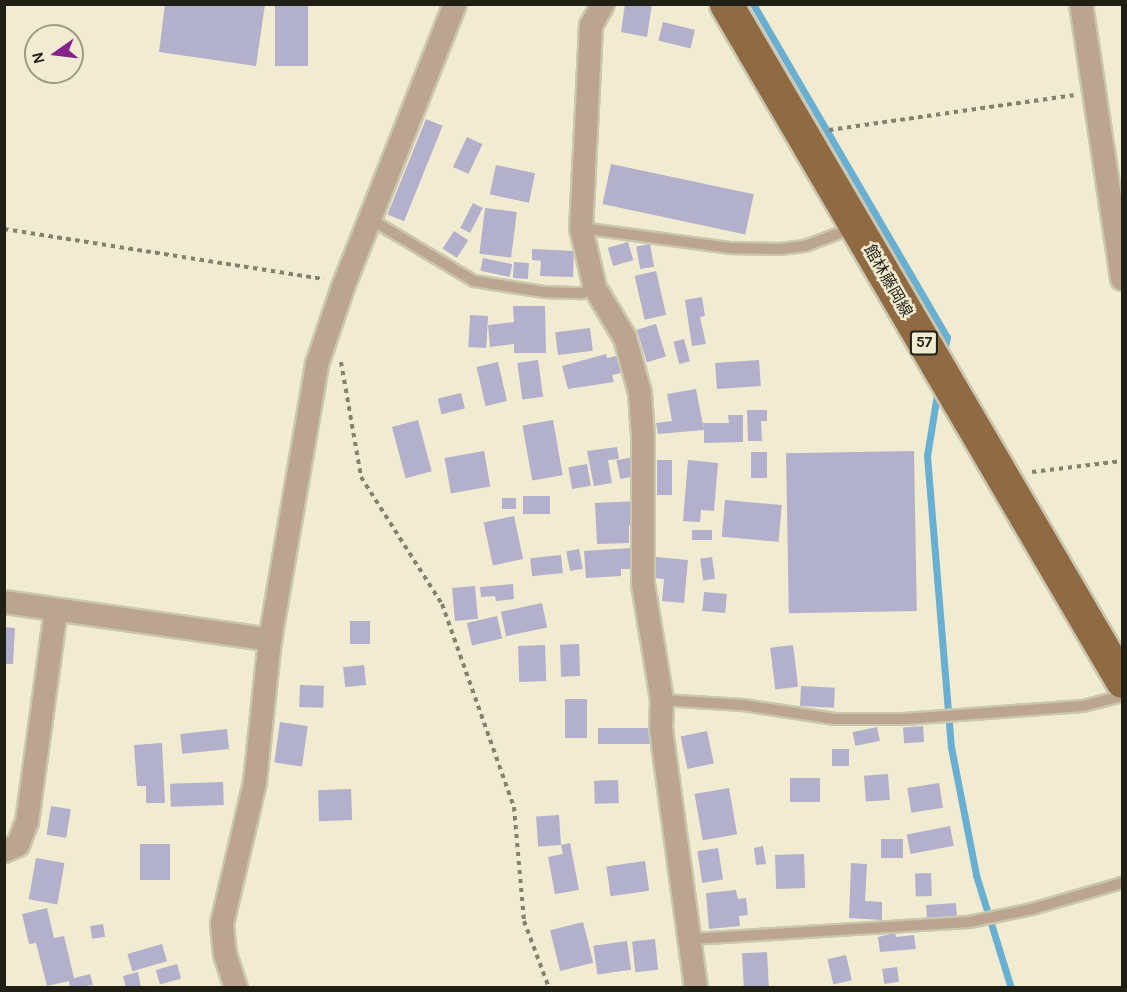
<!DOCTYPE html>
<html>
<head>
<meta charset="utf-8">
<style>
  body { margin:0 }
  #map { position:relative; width:1127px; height:992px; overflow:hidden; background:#f1ecd1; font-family:Karla,"Noto Sans JP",sans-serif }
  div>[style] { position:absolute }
  .stream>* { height:7px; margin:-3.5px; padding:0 3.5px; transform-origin:3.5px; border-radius:3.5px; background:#69afd1 }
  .building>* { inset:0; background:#b2b0ca; transform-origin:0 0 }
  .path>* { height:4px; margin-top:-2px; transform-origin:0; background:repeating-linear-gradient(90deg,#84826f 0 4.5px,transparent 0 9px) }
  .roads { filter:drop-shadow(2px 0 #cbc7af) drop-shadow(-2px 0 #cbc7af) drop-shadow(0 2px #cbc7af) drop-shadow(0 -2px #cbc7af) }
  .service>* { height:10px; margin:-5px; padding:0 5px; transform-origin:5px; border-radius:5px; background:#bba590 }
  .minor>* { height:22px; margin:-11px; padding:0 11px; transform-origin:11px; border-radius:11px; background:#bba590 }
  .primary>* { height:33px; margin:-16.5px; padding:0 16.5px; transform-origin:16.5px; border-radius:16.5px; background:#906a43 }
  span { translate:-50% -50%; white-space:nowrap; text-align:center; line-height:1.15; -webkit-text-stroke:5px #f1ecd1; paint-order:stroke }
  .shield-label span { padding:2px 4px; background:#f1ecd1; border:2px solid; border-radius:4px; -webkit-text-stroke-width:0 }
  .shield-label { font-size:15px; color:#201f15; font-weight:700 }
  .street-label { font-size:16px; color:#201f15 }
  .frame { position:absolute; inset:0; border:6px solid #201f15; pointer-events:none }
  .north { position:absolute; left:24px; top:24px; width:60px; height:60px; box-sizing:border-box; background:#f1ecd1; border:2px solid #9d9a86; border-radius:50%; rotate:256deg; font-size:16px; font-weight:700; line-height:24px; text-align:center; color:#201f15 }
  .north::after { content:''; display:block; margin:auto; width:21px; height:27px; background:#86228b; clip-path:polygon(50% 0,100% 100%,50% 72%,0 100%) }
</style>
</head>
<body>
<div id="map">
  <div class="stream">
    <i style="left:753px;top:4px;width:385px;rotate:59.8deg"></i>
    <i style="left:947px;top:337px;width:16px;rotate:101deg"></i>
    <i style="left:938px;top:388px;width:69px;rotate:99.2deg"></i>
    <i style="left:927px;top:456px;width:292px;rotate:85.3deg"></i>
    <i style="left:951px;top:747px;width:130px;rotate:78.9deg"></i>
    <i style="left:976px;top:875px;width:118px;rotate:72.8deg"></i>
  </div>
  <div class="building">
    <i style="clip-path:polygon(165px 4px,265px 4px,256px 66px,159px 52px)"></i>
    <i style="left:275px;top:4px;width:33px;height:62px"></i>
    <i style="clip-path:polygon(625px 4px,652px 4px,647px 37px,621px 32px)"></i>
    <i style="left:663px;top:22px;width:33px;height:19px;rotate:14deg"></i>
    <i style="left:426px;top:119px;width:18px;height:103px;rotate:22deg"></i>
    <i style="left:467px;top:137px;width:17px;height:33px;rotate:25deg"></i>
    <i style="left:611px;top:164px;width:146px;height:41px;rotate:12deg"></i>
    <i style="left:496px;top:165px;width:40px;height:30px;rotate:12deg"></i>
    <i style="left:473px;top:203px;width:11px;height:28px;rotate:27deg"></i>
    <i style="left:485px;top:208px;width:32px;height:46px;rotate:7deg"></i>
    <i style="left:454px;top:231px;width:17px;height:21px;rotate:33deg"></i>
    <i style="left:628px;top:242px;width:19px;height:21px;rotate:74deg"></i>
    <i style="left:650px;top:244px;width:23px;height:14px;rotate:80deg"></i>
    <i style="clip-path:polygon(532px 249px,574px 251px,573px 277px,540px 276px,541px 261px,532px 260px)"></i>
    <i style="left:483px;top:258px;width:30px;height:13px;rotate:12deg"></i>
    <i style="left:514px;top:262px;width:15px;height:16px;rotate:4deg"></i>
    <i style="left:656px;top:271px;width:45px;height:22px;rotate:77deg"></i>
    <i style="clip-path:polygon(702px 297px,705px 316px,700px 317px,706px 344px,692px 346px,685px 300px)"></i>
    <i style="clip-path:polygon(513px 306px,545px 306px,546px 353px,514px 353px,514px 344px,490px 347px,488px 325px,514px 322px)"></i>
    <i style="left:470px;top:315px;width:18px;height:32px;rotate:3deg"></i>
    <i style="left:656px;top:324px;width:34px;height:20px;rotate:73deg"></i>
    <i style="left:590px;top:328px;width:23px;height:35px;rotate:83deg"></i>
    <i style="left:684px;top:339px;width:23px;height:11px;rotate:75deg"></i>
    <i style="clip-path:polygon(606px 354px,607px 358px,616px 356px,621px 373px,612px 375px,614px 382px,568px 389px,562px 366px)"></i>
    <i style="left:538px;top:360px;width:37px;height:21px;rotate:82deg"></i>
    <i style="left:759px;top:360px;width:26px;height:44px;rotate:86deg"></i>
    <i style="left:498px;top:362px;width:40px;height:22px;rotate:77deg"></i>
    <i style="clip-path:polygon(696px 389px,704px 430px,703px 423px,729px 423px,728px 415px,743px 415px,743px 442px,704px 443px,704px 430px,658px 434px,656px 423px,672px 421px,667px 394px)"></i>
    <i style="left:461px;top:393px;width:16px;height:24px;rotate:76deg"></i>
    <i style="clip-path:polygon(747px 410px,767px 410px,767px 421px,761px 421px,762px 441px,748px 441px)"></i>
    <i style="left:418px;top:420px;width:53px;height:27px;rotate:75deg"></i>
    <i style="left:553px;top:420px;width:56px;height:31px;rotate:80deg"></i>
    <i style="clip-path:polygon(617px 447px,619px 459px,608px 460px,612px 483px,594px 486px,587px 451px)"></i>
    <i style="left:484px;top:451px;width:36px;height:40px;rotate:80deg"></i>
    <i style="left:914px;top:451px;width:160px;height:128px;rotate:89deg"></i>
    <i style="left:751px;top:452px;width:16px;height:26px"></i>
    <i style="left:633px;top:457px;width:19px;height:17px;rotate:78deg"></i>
    <i style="left:657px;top:460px;width:15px;height:35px"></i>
    <i style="clip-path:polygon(688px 460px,718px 463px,714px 511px,701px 510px,700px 522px,683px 521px)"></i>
    <i style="left:587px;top:464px;width:22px;height:19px;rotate:80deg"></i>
    <i style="left:523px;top:496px;width:27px;height:18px"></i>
    <i style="left:502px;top:498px;width:14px;height:11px"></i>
    <i style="left:725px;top:500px;width:57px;height:37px;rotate:5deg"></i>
    <i style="clip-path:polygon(637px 501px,638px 525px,629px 525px,629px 543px,597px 544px,595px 503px)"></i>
    <i style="left:514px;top:516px;width:44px;height:31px;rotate:78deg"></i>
    <i style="left:712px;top:530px;width:10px;height:20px;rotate:90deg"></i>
    <i style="clip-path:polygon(631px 548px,633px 569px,621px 569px,621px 576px,586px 578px,584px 551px)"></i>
    <i style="left:579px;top:549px;width:20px;height:13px;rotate:79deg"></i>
    <i style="left:561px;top:555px;width:18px;height:31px;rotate:84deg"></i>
    <i style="clip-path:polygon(656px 557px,688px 560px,684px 603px,662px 601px,664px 579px,655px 578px)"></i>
    <i style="left:712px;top:557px;width:22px;height:12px;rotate:82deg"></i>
    <i style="clip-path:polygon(513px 584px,514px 599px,496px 601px,495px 596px,481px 597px,480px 587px)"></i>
    <i style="left:475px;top:586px;width:33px;height:23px;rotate:85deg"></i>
    <i style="left:704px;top:592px;width:23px;height:19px;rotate:5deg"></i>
    <i style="left:542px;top:603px;width:25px;height:42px;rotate:78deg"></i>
    <i style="left:497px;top:616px;width:23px;height:31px;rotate:77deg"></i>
    <i style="left:350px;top:621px;width:20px;height:23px"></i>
    <i style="clip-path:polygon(4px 627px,15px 628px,13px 664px,4px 664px)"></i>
    <i style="left:579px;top:644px;width:32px;height:19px;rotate:88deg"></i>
    <i style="left:545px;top:645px;width:36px;height:27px;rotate:88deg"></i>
    <i style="left:793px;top:645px;width:42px;height:23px;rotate:83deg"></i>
    <i style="left:364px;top:665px;width:20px;height:21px;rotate:84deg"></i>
    <i style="left:300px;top:685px;width:24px;height:22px;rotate:2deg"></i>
    <i style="left:801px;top:686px;width:34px;height:20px;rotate:3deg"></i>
    <i style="left:565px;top:699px;width:22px;height:39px"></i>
    <i style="left:280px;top:722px;width:28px;height:41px;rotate:8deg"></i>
    <i style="left:923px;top:726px;width:16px;height:20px;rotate:86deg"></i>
    <i style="left:877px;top:727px;width:14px;height:25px;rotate:78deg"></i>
    <i style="left:651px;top:728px;width:16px;height:53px;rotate:90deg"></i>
    <i style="left:227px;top:729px;width:20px;height:47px;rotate:84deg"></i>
    <i style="left:707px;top:731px;width:33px;height:27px;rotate:78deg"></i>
    <i style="clip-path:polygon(162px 743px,165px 803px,146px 803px,146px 786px,137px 786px,134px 745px)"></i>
    <i style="left:832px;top:749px;width:17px;height:17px"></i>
    <i style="left:888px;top:774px;width:26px;height:24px;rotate:86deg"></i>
    <i style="left:790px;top:778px;width:30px;height:24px"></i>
    <i style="left:618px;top:780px;width:23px;height:24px;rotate:88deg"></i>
    <i style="left:223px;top:782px;width:23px;height:53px;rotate:88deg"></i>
    <i style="left:939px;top:783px;width:25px;height:32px;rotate:81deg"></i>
    <i style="left:729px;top:788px;width:47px;height:35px;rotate:80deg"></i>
    <i style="left:351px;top:789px;width:31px;height:33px;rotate:88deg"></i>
    <i style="left:51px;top:806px;width:20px;height:29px;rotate:9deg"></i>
    <i style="left:559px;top:815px;width:30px;height:23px;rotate:86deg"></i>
    <i style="left:950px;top:826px;width:20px;height:44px;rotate:79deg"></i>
    <i style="left:903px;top:839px;width:19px;height:22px;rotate:90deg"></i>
    <i style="clip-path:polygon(570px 843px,579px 890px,555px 894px,548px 857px,563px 854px,561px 845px)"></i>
    <i style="left:170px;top:844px;width:36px;height:30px;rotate:90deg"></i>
    <i style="clip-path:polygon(763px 846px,766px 864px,756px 865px,754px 848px)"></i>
    <i style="left:718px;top:848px;width:32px;height:21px;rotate:81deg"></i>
    <i style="left:804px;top:854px;width:34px;height:29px;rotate:88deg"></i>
    <i style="left:36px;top:858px;width:29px;height:42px;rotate:10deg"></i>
    <i style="left:645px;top:861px;width:30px;height:39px;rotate:82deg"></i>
    <i style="clip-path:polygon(851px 863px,867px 864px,865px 901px,882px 902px,882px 920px,849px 918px)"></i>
    <i style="left:931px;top:873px;width:23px;height:16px;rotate:88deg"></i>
    <i style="clip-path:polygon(736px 890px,738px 899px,746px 898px,748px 915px,739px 916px,740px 926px,709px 929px,706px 893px)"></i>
    <i style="left:956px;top:903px;width:14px;height:30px;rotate:86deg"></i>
    <i style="clip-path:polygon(47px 908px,54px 938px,64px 936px,74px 978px,90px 974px,93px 985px,70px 988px,69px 981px,47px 986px,36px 943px,29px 944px,22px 914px)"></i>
    <i style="left:583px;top:922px;width:42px;height:34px;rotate:76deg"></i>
    <i style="left:103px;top:924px;width:13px;height:13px;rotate:81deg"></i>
    <i style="clip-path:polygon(895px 933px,896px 937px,914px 935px,916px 949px,880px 952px,878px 937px)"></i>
    <i style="left:655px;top:939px;width:31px;height:23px;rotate:84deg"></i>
    <i style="left:627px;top:941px;width:29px;height:34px;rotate:82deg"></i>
    <i style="left:162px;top:944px;width:18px;height:36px;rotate:74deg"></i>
    <i style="left:767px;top:952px;width:35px;height:25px;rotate:87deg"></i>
    <i style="left:846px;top:955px;width:26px;height:19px;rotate:77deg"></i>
    <i style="left:177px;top:964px;width:15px;height:22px;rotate:74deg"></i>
    <i style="left:897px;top:967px;width:15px;height:15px;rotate:82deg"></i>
    <i style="clip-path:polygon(138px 972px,141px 988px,126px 988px,123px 976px)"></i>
  </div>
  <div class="path">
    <i style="left:829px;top:130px;width:247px;rotate:-8.1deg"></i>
    <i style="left:4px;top:229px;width:324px;rotate:8.9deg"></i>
    <i style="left:341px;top:362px;width:117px;rotate:80.1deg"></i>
    <i style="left:361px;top:477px;width:151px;rotate:57.5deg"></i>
    <i style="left:442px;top:604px;width:215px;rotate:70.5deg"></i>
    <i style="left:514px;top:807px;width:114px;rotate:85deg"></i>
    <i style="left:524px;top:921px;width:72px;rotate:69.5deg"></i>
    <i style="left:1032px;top:472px;width:91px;rotate:-7deg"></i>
  </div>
  <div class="roads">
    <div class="service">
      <i style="left:370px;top:219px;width:121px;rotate:30.8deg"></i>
      <i style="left:474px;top:281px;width:71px;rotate:8.9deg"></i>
      <i style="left:544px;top:292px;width:38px;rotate:2deg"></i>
      <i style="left:582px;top:293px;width:14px;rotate:-21deg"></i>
      <i style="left:581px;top:228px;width:150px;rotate:7.6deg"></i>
      <i style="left:730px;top:248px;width:50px;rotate:1.1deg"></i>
      <i style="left:780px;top:249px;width:25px;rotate:-7deg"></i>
      <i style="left:805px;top:246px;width:51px;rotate:-20.6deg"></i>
      <i style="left:662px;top:700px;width:81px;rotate:3.5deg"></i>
      <i style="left:743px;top:705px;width:93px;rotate:8.7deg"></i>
      <i style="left:835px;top:719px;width:69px"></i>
      <i style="left:904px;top:719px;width:179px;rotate:-4.2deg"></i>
      <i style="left:1083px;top:706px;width:40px;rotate:-14.4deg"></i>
      <i style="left:692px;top:939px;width:278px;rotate:-3.5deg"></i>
      <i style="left:969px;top:922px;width:64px;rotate:-11.7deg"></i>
      <i style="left:1032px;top:909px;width:94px;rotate:-16.1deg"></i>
    </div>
    <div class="minor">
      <i style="left:603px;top:4px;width:25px;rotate:119deg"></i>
      <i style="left:591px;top:26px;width:202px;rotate:92.8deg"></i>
      <i style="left:581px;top:228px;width:62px;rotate:76.9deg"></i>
      <i style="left:595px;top:288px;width:58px;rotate:59deg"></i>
      <i style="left:625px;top:338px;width:57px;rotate:74.7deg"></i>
      <i style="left:640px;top:393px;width:39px;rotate:86deg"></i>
      <i style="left:643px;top:432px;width:152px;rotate:90deg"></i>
      <i style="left:643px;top:584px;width:118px;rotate:80.7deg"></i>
      <i style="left:662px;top:700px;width:29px;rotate:92deg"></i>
      <i style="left:661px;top:729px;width:261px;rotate:82.3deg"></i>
      <i style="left:1081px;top:4px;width:278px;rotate:81.5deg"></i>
      <i style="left:4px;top:602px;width:269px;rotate:8.1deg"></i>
      <i style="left:4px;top:851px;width:15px;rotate:-23deg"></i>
      <i style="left:18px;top:845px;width:25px;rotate:-69deg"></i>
      <i style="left:27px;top:822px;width:214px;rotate:-82.2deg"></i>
      <i style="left:236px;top:988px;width:36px;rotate:-108deg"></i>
      <i style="left:225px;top:954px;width:30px;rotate:-96deg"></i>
      <i style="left:222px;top:924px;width:146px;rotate:-76.9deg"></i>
      <i style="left:255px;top:782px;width:143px;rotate:-84deg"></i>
      <i style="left:270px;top:640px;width:280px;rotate:-80.3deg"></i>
      <i style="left:317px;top:364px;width:81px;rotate:-71.3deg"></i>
      <i style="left:343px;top:287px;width:304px;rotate:-68.4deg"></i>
    </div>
    <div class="primary">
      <i style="left:726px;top:4px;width:784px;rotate:59.68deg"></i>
    </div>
  </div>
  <div class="shield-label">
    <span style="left:924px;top:343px">57</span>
  </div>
  <div class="street-label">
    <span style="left:888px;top:281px;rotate:60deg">館林藤岡線</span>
  </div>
  <div class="frame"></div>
  <div class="north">N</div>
</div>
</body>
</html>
